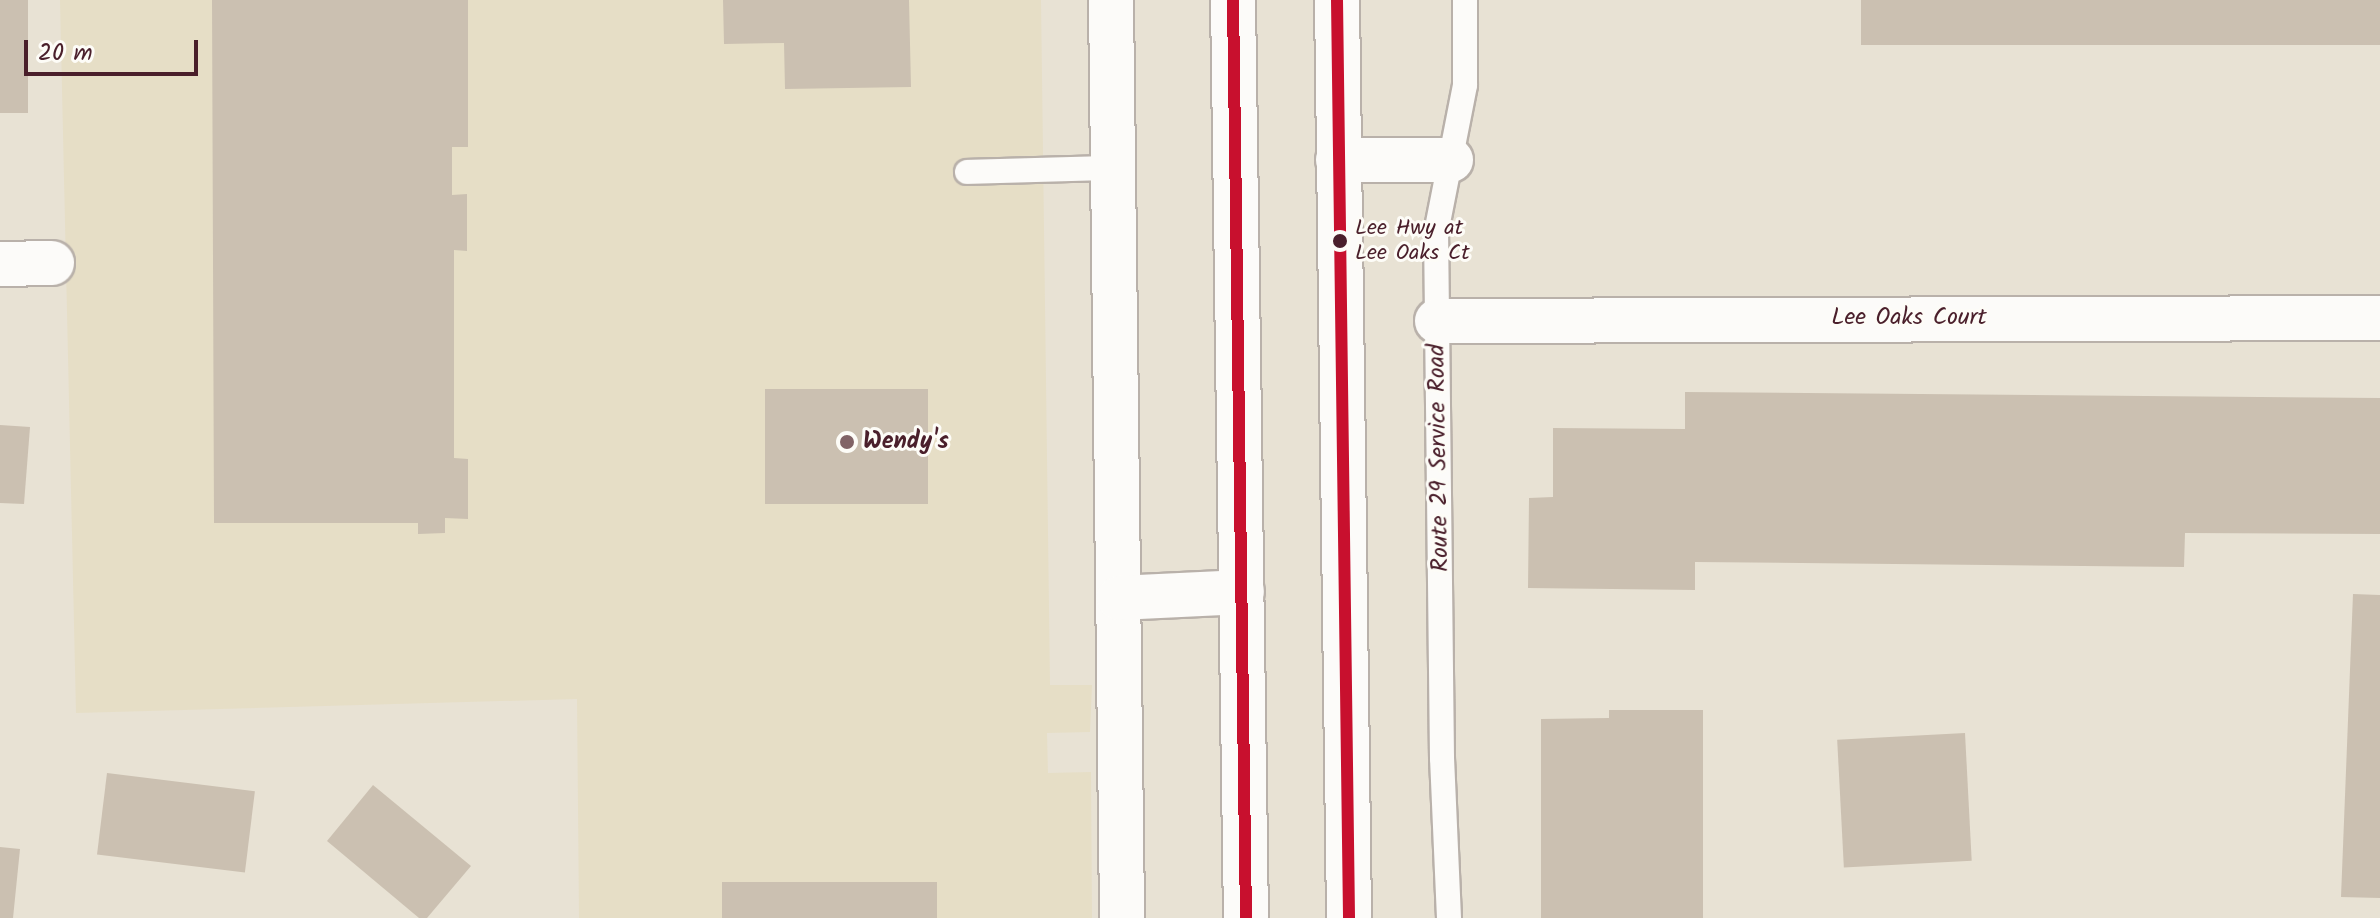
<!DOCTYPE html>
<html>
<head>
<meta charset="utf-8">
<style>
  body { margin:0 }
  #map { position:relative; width:2380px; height:918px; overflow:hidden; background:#e8e2d4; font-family:Kalam,sans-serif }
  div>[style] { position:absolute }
  .built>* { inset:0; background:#e6dec6 }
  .building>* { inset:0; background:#cbc0b1; transform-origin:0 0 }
  .roads { filter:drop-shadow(2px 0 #b9b1aa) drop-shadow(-2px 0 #b9b1aa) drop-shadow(0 2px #b9b1aa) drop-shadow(0 -2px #b9b1aa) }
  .lane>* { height:24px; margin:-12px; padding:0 12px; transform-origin:12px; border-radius:12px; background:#fcfbf9 }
  .street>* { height:44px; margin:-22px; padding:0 22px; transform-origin:22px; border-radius:22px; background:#fcfbf9 }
  .primary>* { height:44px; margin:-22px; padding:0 22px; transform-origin:22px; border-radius:22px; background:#fcfbf9 }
  .bus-1>* { height:12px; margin:-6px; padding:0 6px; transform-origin:6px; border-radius:6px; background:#c8102e }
  .dots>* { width:22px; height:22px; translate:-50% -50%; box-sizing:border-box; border:4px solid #fdfcf7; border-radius:50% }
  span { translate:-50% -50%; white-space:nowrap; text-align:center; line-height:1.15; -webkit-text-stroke:6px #fdfcf7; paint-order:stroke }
  .bus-label { font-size:22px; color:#4a1f2b }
  .left { translate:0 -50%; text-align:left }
  .street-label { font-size:24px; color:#4a1f2b }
  .poi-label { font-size:24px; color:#4a1f2b; font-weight:700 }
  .scale { position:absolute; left:24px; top:40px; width:174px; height:36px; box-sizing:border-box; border:4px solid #4a1f2b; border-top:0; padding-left:10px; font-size:24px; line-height:28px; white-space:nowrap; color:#4a1f2b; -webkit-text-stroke:6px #fdfcf7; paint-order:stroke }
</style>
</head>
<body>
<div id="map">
  <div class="built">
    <i style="clip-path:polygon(60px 0,1041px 0,1050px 685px,1092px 685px,1090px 732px,1047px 733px,1048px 773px,1091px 772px,1092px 918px,579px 918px,577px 699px,76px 713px)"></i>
  </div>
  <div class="building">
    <i style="left:0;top:0;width:28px;height:113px"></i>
    <i style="clip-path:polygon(212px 0,468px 0,468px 147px,452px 147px,452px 195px,467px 194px,467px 251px,454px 250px,454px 458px,468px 459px,468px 519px,445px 518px,445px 533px,418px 534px,418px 523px,214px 523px)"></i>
    <i style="clip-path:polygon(723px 0,909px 0,911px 87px,785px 89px,784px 43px,724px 44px)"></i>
    <i style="left:1861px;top:0;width:519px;height:45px"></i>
    <i style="left:765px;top:389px;width:163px;height:115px"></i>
    <i style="clip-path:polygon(1685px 392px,2380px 398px,2380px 534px,2185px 533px,2184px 567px,1695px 562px,1695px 590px,1528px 588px,1529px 498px,1553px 497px,1553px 428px,1685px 429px)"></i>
    <i style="clip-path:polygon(0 425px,30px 427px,24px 504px,0 503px)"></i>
    <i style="clip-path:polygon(2353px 594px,2380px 595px,2380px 898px,2341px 897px)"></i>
    <i style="clip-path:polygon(1609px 710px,1703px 710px,1703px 918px,1541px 918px,1541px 719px,1609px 718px)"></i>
    <i style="left:1965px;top:733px;width:128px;height:128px;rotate:87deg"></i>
    <i style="left:107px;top:773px;width:149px;height:82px;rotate:7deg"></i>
    <i style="clip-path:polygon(373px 785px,471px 866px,427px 918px,419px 918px,327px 841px)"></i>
    <i style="clip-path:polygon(0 847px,20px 849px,13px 918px,0 918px)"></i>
    <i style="left:937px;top:882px;width:36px;height:215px;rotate:90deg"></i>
  </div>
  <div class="roads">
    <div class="lane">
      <i style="left:967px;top:172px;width:146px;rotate:-1.6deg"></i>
      <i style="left:1449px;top:918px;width:160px;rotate:-92.5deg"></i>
      <i style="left:1442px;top:758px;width:525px;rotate:-90.65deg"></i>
      <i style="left:1436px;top:233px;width:151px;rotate:-78.9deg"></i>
      <i style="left:1465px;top:85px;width:85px;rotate:-90deg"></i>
    </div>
    <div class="street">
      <i style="left:1111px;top:0;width:918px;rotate:89.31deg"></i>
      <i style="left:1338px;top:160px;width:113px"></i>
      <i style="left:0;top:264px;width:52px;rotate:-1.1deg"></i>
      <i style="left:1437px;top:321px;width:943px;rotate:-0.18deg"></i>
      <i style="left:1119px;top:598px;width:123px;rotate:-2.8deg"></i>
    </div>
    <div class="primary">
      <i style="left:1233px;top:0;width:918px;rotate:89.19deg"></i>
      <i style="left:1337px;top:0;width:918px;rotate:89.25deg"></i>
    </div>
  </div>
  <div class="bus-1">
    <i style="left:1233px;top:0;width:918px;rotate:89.19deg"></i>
    <i style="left:1337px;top:0;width:918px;rotate:89.25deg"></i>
  </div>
  <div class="dots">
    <i style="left:1340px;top:241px;background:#4a1f2b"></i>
    <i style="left:847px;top:442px;background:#816366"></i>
  </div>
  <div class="bus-label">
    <span class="left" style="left:1355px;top:241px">Lee Hwy at<br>Lee Oaks Ct</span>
  </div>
  <div class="street-label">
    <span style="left:1909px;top:318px">Lee Oaks Court</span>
    <span style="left:1439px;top:458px;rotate:-91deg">Route 29 Service Road</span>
  </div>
  <div class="poi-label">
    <span class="left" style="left:863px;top:442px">Wendy's</span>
  </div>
  <div class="scale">20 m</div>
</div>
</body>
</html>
